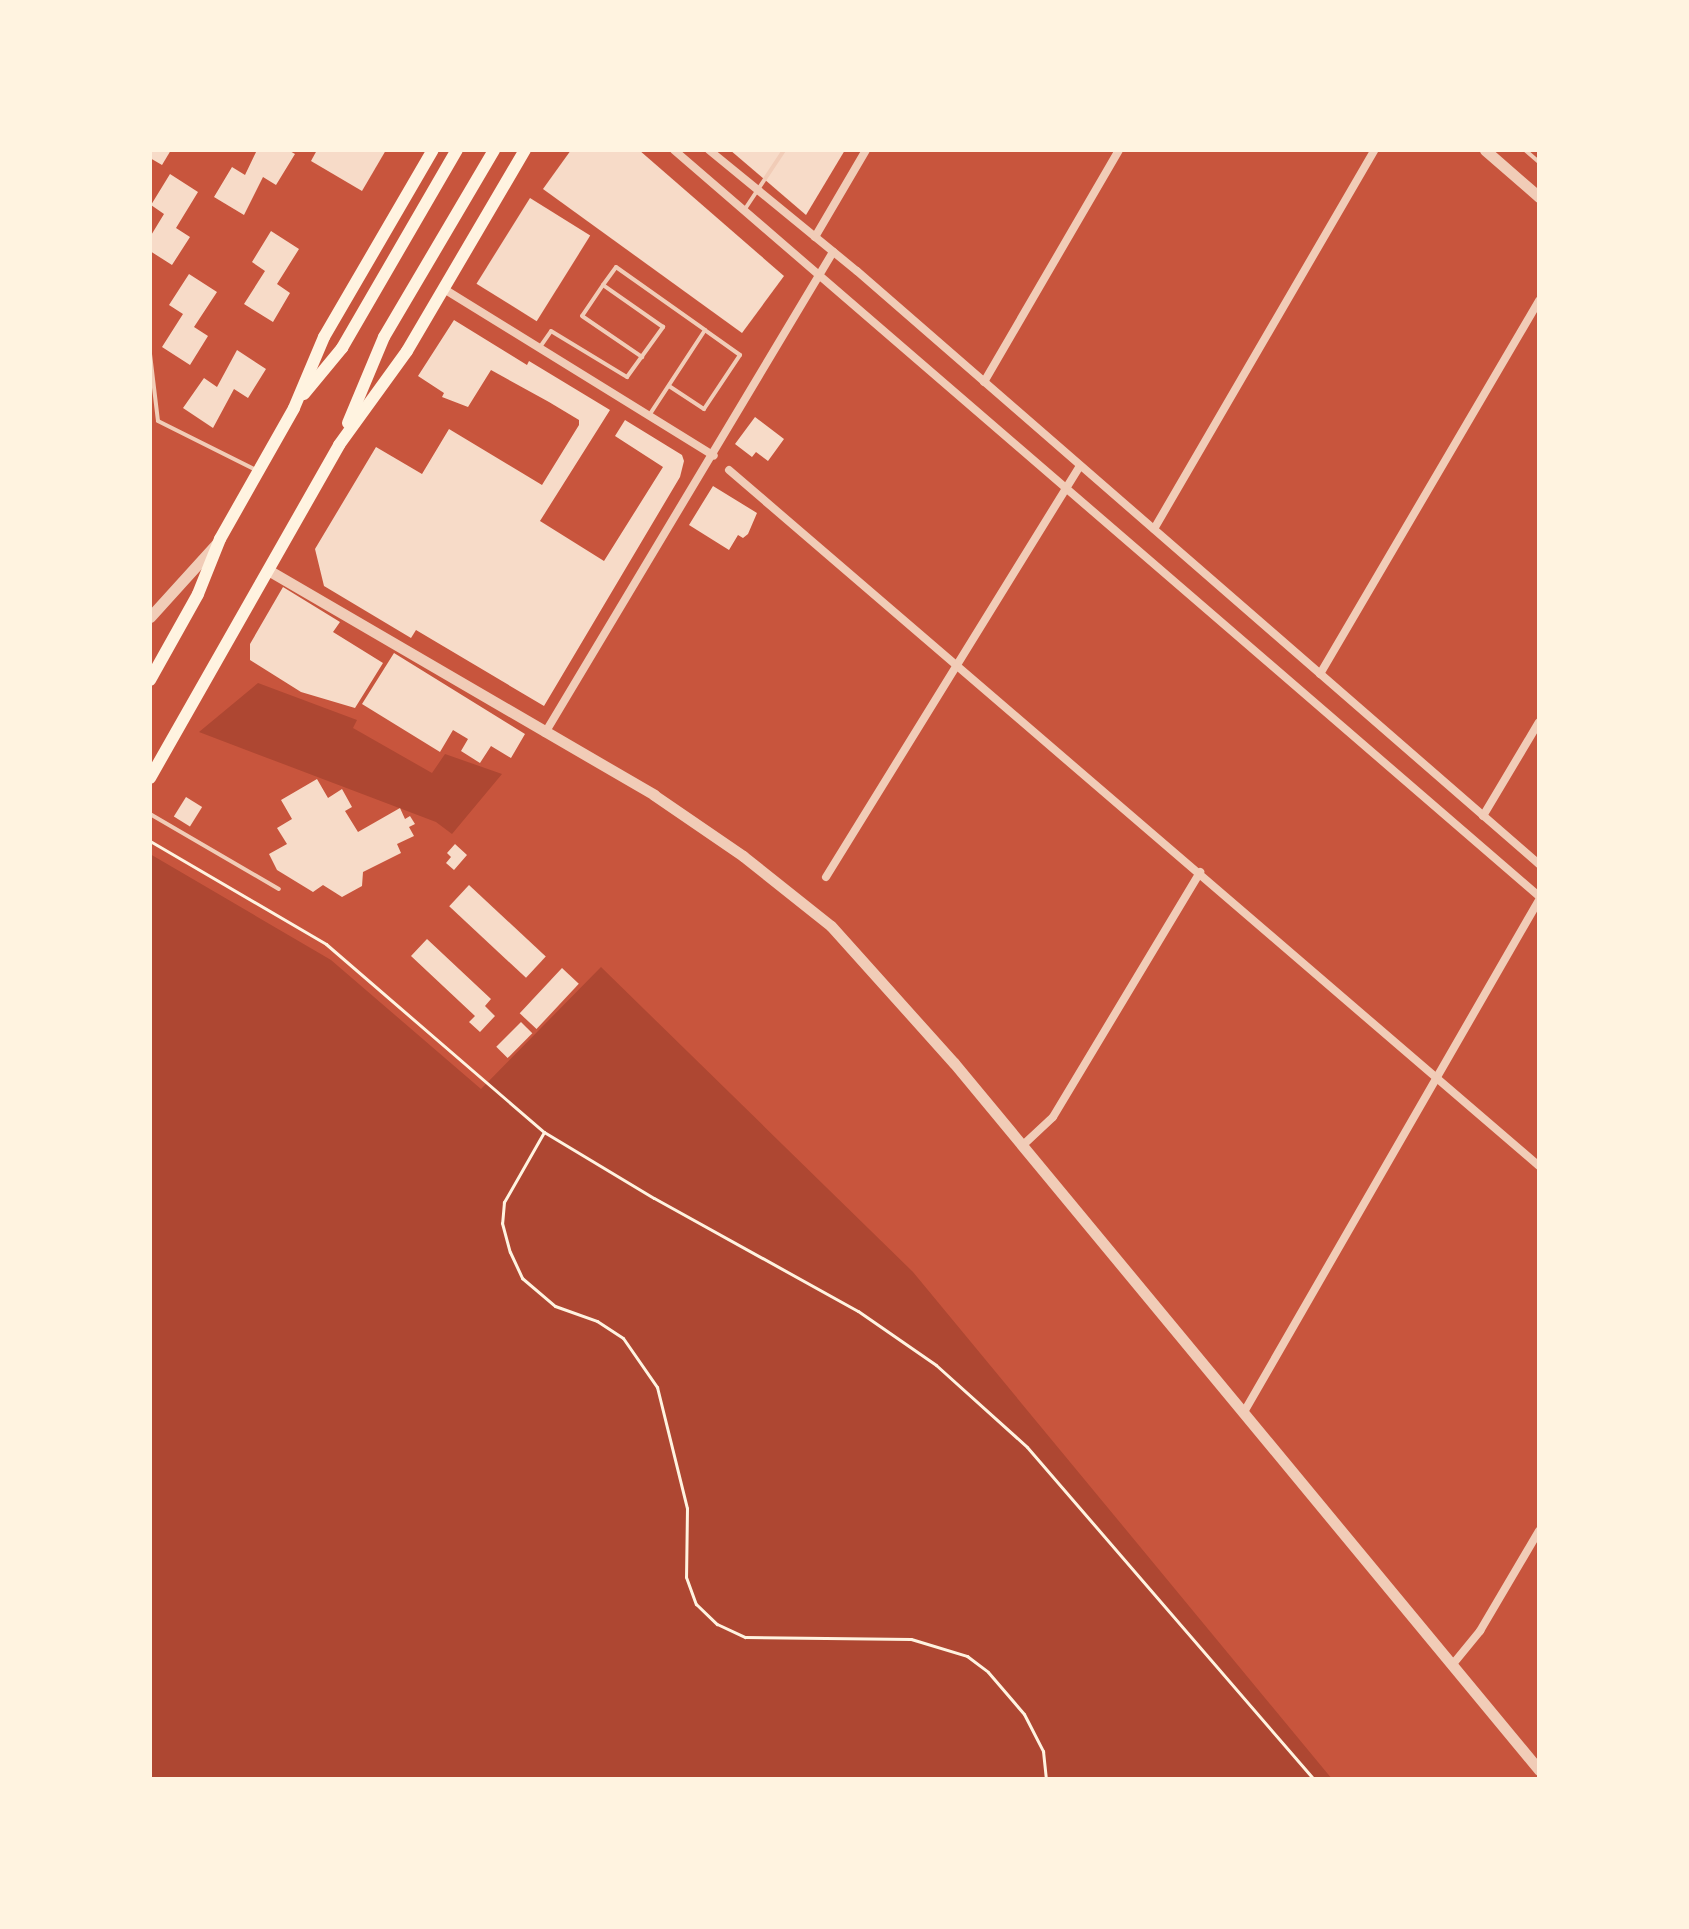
<!DOCTYPE html>
<html>
<head>
<meta charset="utf-8">
<style>
  body { margin:0 }
  #map { position:relative; width:1689px; height:1929px; overflow:hidden; background:#c8553d; font-family:Rubik,sans-serif }
  div>[style] { position:absolute }
  .green>* { inset:0; background:#ae4732 }
  .building>* { inset:0; background:#f7dbc8; transform-origin:0 0 }
  .path>* { height:3px; margin:-1.5px; padding:0 1.5px; transform-origin:1.5px; border-radius:1.5px; background:#fff3e0 }
  .service>* { height:4px; margin:-2px; padding:0 2px; transform-origin:2px; border-radius:2px; background:#f1ccb7 }
  .minor>* { height:8px; margin:-4px; padding:0 4px; transform-origin:4px; border-radius:4px; background:#f1ccb7 }
  .tertiary>* { height:11px; margin:-5.5px; padding:0 5.5px; transform-origin:5.5px; border-radius:5.5px; background:#f1ccb7 }
  .secondary>* { height:12px; margin:-6px; padding:0 6px; transform-origin:6px; border-radius:6px; background:#fff3e0 }
  span { translate:-50% -50%; white-space:nowrap; text-align:center; line-height:1.15; -webkit-text-stroke:6px #fff3e0; paint-order:stroke }
  .frame { position:absolute; inset:0; border:152px solid #fff3e0; pointer-events:none }
</style>
</head>
<body>
<div id="map">
  <div class="green">
    <i style="clip-path:polygon(258px 683px,357px 720px,353px 728px,432px 773px,445px 754px,502px 774px,452px 834px,436px 822px,199px 732px)"></i>
    <i style="clip-path:polygon(150px 854px,331px 960px,481px 1089px,601px 967px,913px 1272px,1332px 1779px,150px 1779px)"></i>
  </div>
  <div class="building">
    <i style="clip-path:polygon(150px 150px,171px 150px,162px 165px,150px 158px)"></i>
    <i style="clip-path:polygon(257px 150px,288px 150px,295px 154px,276px 185px,263px 177px,244px 215px,214px 197px,232px 167px,245px 175px)"></i>
    <i style="clip-path:polygon(317px 150px,386px 150px,362px 191px,311px 161px)"></i>
    <i style="clip-path:polygon(571px 150px,639px 150px,784px 276px,742px 333px,543px 189px)"></i>
    <i style="clip-path:polygon(730px 150px,845px 150px,806px 215px)"></i>
    <i style="clip-path:polygon(170px 174px,198px 192px,176px 228px,190px 237px,172px 265px,150px 251px,150px 237px,164px 214px,151px 205px)"></i>
    <i style="left:530px;top:198px;width:71px;height:101px;rotate:32deg"></i>
    <i style="clip-path:polygon(271px 231px,299px 249px,277px 284px,290px 293px,273px 322px,244px 304px,265px 271px,252px 262px)"></i>
    <i style="clip-path:polygon(189px 274px,217px 292px,194px 327px,208px 336px,190px 365px,162px 347px,183px 314px,169px 305px)"></i>
    <i style="clip-path:polygon(454px 320px,527px 365px,529px 361px,610px 410px,540px 521px,604px 561px,663px 467px,615px 436px,625px 420px,682px 455px,684px 461px,680px 477px,544px 706px,416px 630px,411px 638px,324px 586px,315px 549px,376px 447px,422px 474px,449px 429px,542px 485px,579px 425px,579px 420px,549px 402px,491px 370px,468px 407px,442px 397px,444px 393px,418px 376px)"></i>
    <i style="clip-path:polygon(237px 350px,266px 369px,248px 398px,234px 389px,213px 428px,183px 408px,204px 378px,217px 387px)"></i>
    <i style="clip-path:polygon(755px 417px,784px 439px,768px 461px,756px 452px,752px 457px,735px 444px)"></i>
    <i style="clip-path:polygon(713px 486px,757px 513px,748px 534px,743px 538px,738px 535px,729px 550px,689px 525px)"></i>
    <i style="clip-path:polygon(283px 587px,340px 622px,333px 632px,383px 663px,355px 708px,301px 692px,250px 660px,250px 644px)"></i>
    <i style="clip-path:polygon(394px 653px,525px 734px,511px 758px,491px 746px,480px 763px,461px 751px,468px 739px,453px 730px,440px 752px,362px 704px)"></i>
    <i style="clip-path:polygon(317px 779px,328px 798px,342px 789px,352px 807px,345px 811px,358px 832px,400px 808px,405px 819px,410px 816px,415px 824px,409px 827px,414px 836px,397px 844px,401px 853px,363px 872px,362px 886px,342px 897px,323px 885px,313px 892px,277px 870px,269px 854px,287px 844px,277px 828px,292px 819px,281px 800px)"></i>
    <i style="left:186px;top:797px;width:19px;height:23px;rotate:32deg"></i>
    <i style="clip-path:polygon(455px 844px,467px 855px,454px 870px,446px 863px,451px 857px,447px 853px)"></i>
    <i style="left:469px;top:885px;width:105px;height:29px;rotate:43deg"></i>
    <i style="clip-path:polygon(427px 939px,491px 999px,485px 1006px,495px 1016px,480px 1032px,469px 1022px,475px 1016px,411px 956px)"></i>
    <i style="left:562px;top:968px;width:23px;height:62px;rotate:43deg"></i>
    <i style="left:521px;top:1022px;width:16px;height:35px;rotate:45deg"></i>
  </div>
  <div class="path">
    <i style="left:150px;top:841px;width:204px;rotate:30.3deg"></i>
    <i style="left:326px;top:944px;width:288px;rotate:40.8deg"></i>
    <i style="left:544px;top:1132px;width:128px;rotate:31deg"></i>
    <i style="left:654px;top:1198px;width:233px;rotate:29deg"></i>
    <i style="left:858px;top:1311px;width:95px;rotate:34.7deg"></i>
    <i style="left:936px;top:1365px;width:122px;rotate:42deg"></i>
    <i style="left:1027px;top:1447px;width:439px;rotate:49.2deg"></i>
    <i style="left:544px;top:1132px;width:81px;rotate:119.7deg"></i>
    <i style="left:504px;top:1202px;width:21px;rotate:95deg"></i>
    <i style="left:502px;top:1223px;width:30px;rotate:75deg"></i>
    <i style="left:510px;top:1252px;width:29px;rotate:65deg"></i>
    <i style="left:522px;top:1278px;width:43px;rotate:40.3deg"></i>
    <i style="left:555px;top:1306px;width:45px;rotate:19.7deg"></i>
    <i style="left:597px;top:1321px;width:31px;rotate:33deg"></i>
    <i style="left:623px;top:1338px;width:60px;rotate:55.2deg"></i>
    <i style="left:657px;top:1387px;width:125px;rotate:76.1deg"></i>
    <i style="left:687px;top:1508px;width:69px;rotate:90.8deg"></i>
    <i style="left:686px;top:1577px;width:29px;rotate:70deg"></i>
    <i style="left:696px;top:1604px;width:29px;rotate:44deg"></i>
    <i style="left:717px;top:1624px;width:31px;rotate:25deg"></i>
    <i style="left:745px;top:1637px;width:166px;rotate:0.7deg"></i>
    <i style="left:911px;top:1639px;width:59px;rotate:16.9deg"></i>
    <i style="left:967px;top:1656px;width:26px;rotate:37deg"></i>
    <i style="left:988px;top:1672px;width:55px;rotate:49.4deg"></i>
    <i style="left:1024px;top:1714px;width:42px;rotate:62.8deg"></i>
    <i style="left:1043px;top:1751px;width:28px;rotate:84deg"></i>
  </div>
  <div class="service">
    <i style="left:1525px;top:150px;width:18px;rotate:41deg"></i>
    <i style="left:745px;top:209px;width:71px;rotate:-56.5deg"></i>
    <i style="left:603px;top:285px;width:37px;rotate:124deg"></i>
    <i style="left:582px;top:316px;width:73px;rotate:34.3deg"></i>
    <i style="left:540px;top:347px;width:19px;rotate:-55deg"></i>
    <i style="left:551px;top:331px;width:89px;rotate:31.2deg"></i>
    <i style="left:627px;top:377px;width:62px;rotate:-54.2deg"></i>
    <i style="left:663px;top:327px;width:73px;rotate:-145deg"></i>
    <i style="left:603px;top:285px;width:22px;rotate:-54deg"></i>
    <i style="left:616px;top:267px;width:109px;rotate:35.3deg"></i>
    <i style="left:705px;top:330px;width:100px;rotate:123.2deg"></i>
    <i style="left:150px;top:354px;width:67px;rotate:83.2deg"></i>
    <i style="left:158px;top:421px;width:110px;rotate:26.6deg"></i>
    <i style="left:669px;top:386px;width:42px;rotate:33.3deg"></i>
    <i style="left:704px;top:409px;width:65px;rotate:-56.3deg"></i>
    <i style="left:740px;top:355px;width:43px;rotate:-144.5deg"></i>
    <i style="left:150px;top:814px;width:149px;rotate:30.2deg"></i>
  </div>
  <div class="minor">
    <i style="left:674px;top:150px;width:1142px;rotate:40.78deg"></i>
    <i style="left:709px;top:150px;width:191px;rotate:39.3deg"></i>
    <i style="left:857px;top:271px;width:904px;rotate:41.01deg"></i>
    <i style="left:815px;top:237px;width:101px;rotate:-59.6deg"></i>
    <i style="left:444px;top:289px;width:317px;rotate:31.7deg"></i>
    <i style="left:984px;top:382px;width:268px;rotate:-59.8deg"></i>
    <i style="left:729px;top:470px;width:1068px;rotate:40.67deg"></i>
    <i style="left:1154px;top:529px;width:439px;rotate:-59.8deg"></i>
    <i style="left:1320px;top:674px;width:433px;rotate:-59.6deg"></i>
    <i style="left:545px;top:733px;width:561px;rotate:-59.09deg"></i>
    <i style="left:1483px;top:816px;width:109px;rotate:-59.2deg"></i>
    <i style="left:826px;top:877px;width:483px;rotate:-58.3deg"></i>
    <i style="left:1022px;top:1146px;width:42px;rotate:-43.1deg"></i>
    <i style="left:1053px;top:1117px;width:286px;rotate:-59deg"></i>
    <i style="left:1244px;top:1412px;width:591px;rotate:-60.05deg"></i>
    <i style="left:1453px;top:1664px;width:43px;rotate:-50.7deg"></i>
    <i style="left:1480px;top:1631px;width:116px;rotate:-59.5deg"></i>
  </div>
  <div class="tertiary">
    <i style="left:1485px;top:150px;width:72px;rotate:41deg"></i>
    <i style="left:268px;top:570px;width:447px;rotate:30.2deg"></i>
    <i style="left:654px;top:795px;width:108px;rotate:34.4deg"></i>
    <i style="left:743px;top:856px;width:112px;rotate:38.5deg"></i>
    <i style="left:831px;top:926px;width:184px;rotate:48.1deg"></i>
    <i style="left:954px;top:1063px;width:918px;rotate:50.39deg"></i>
    <i style="left:150px;top:617px;width:100px;rotate:-47.8deg"></i>
  </div>
  <div class="secondary">
    <i style="left:304px;top:394px;width:60px;rotate:-50.4deg"></i>
    <i style="left:342px;top:348px;width:229px;rotate:-59.9deg"></i>
    <i style="left:348px;top:423px;width:93px;rotate:-67.3deg"></i>
    <i style="left:384px;top:337px;width:217px;rotate:-59.5deg"></i>
    <i style="left:150px;top:680px;width:98px;rotate:-60.8deg"></i>
    <i style="left:198px;top:594px;width:59px;rotate:-68.2deg"></i>
    <i style="left:220px;top:539px;width:150px;rotate:-60.5deg"></i>
    <i style="left:294px;top:408px;width:77px;rotate:-67.1deg"></i>
    <i style="left:324px;top:337px;width:216px;rotate:-59.8deg"></i>
    <i style="left:150px;top:778px;width:383px;rotate:-60.4deg"></i>
    <i style="left:339px;top:445px;width:116px;rotate:-54.1deg"></i>
    <i style="left:407px;top:351px;width:233px;rotate:-59.6deg"></i>
  </div>
  <div class="frame"></div>
</div>
</body>
</html>
